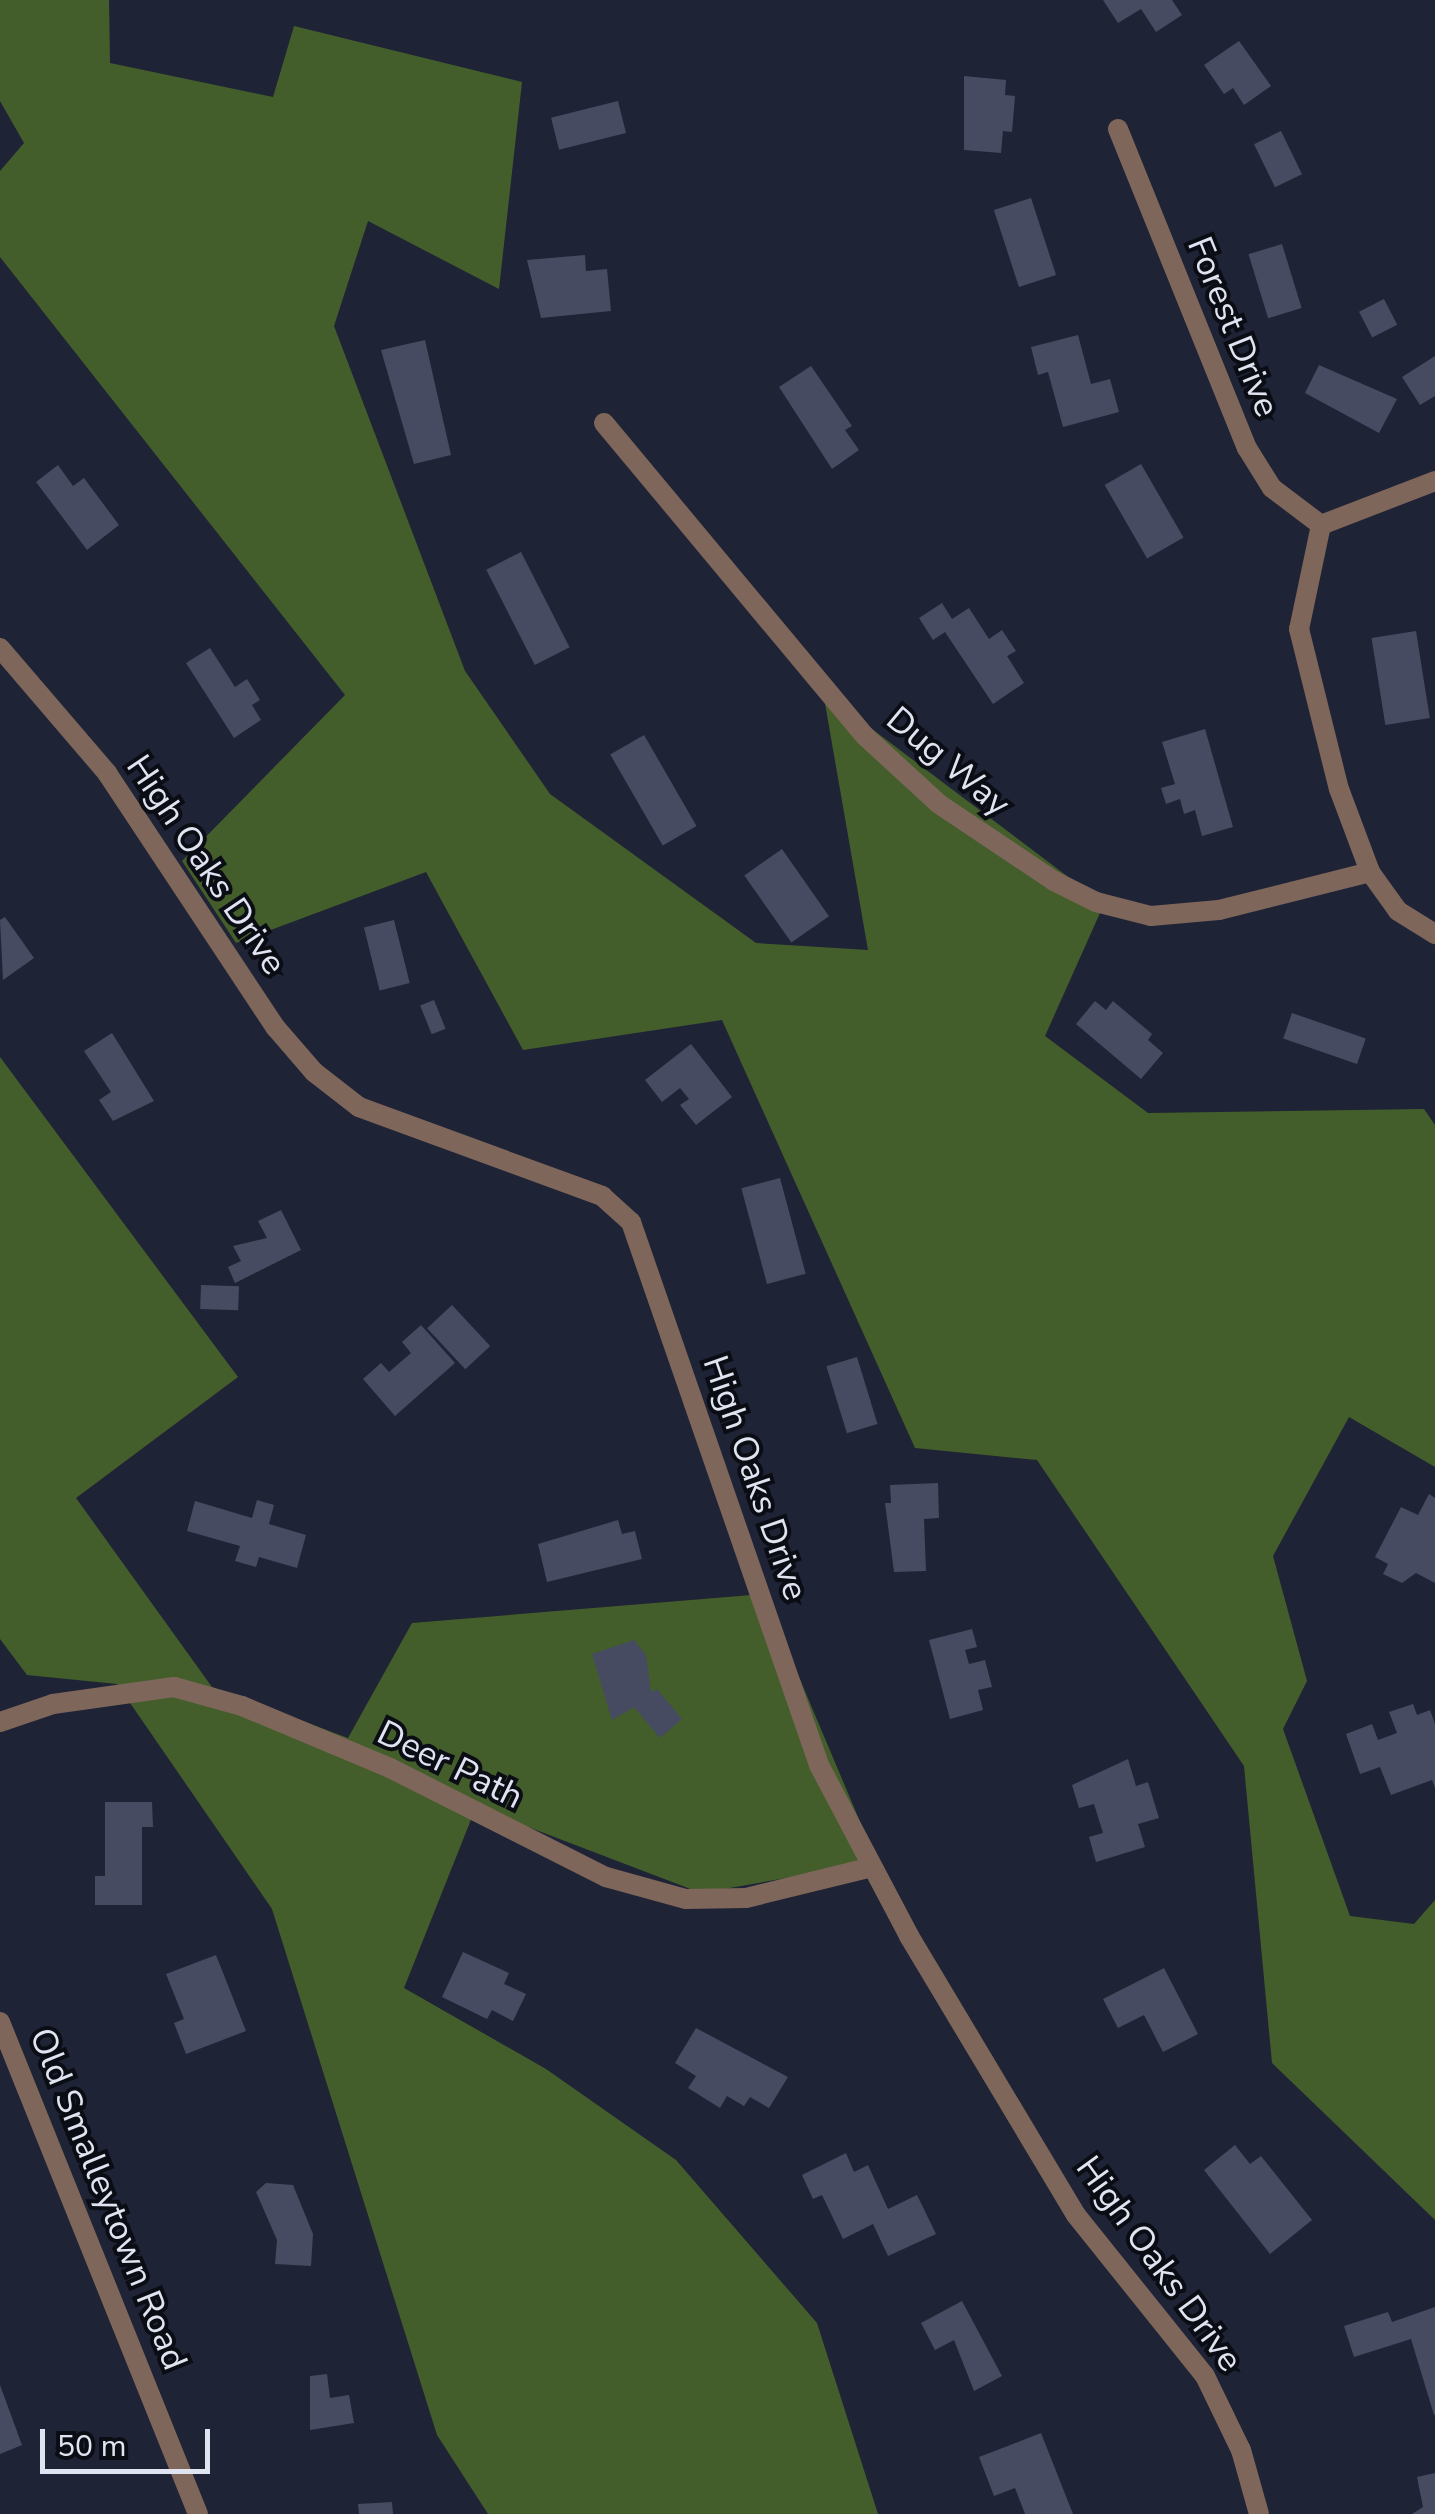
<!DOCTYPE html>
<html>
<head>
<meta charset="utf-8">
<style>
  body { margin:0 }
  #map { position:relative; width:1435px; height:2514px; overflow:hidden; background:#1f2336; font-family:"Nunito Sans",sans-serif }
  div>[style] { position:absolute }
  .forest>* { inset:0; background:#445e2b }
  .building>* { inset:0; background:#464b61; transform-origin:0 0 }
  .street>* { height:20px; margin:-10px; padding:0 10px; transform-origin:10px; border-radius:10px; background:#7f665a }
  span { translate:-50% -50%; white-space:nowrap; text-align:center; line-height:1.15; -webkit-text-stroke:8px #0b0d15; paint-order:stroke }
  .street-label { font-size:35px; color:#e0e4f1 }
  .scale { position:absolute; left:40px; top:2429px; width:170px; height:45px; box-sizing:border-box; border:5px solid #e0e4f1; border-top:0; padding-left:12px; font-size:30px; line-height:35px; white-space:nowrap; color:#e0e4f1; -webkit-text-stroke:8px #0b0d15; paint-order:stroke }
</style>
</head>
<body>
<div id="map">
  <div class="forest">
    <i style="clip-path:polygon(0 0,109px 0,110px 63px,273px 97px,294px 26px,522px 82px,499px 289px,368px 221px,334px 326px,465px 671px,550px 794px,756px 943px,868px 950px,823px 692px,1104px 904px,1045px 1036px,1148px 1113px,1424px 1109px,1435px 1125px,1435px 1467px,1349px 1417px,1273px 1556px,1307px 1681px,1283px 1729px,1350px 1916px,1414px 1924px,1435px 1900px,1435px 2220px,1272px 2063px,1244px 1766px,1037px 1460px,915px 1448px,722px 1020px,523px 1050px,426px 872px,236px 943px,182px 861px,345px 695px,0 257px,0 171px,24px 143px,0 101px)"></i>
    <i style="clip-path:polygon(0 1057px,238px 1377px,76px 1498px,212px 1687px,348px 1738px,412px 1623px,764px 1594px,877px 1862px,701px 1893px,476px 1807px,404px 1988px,546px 2069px,676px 2160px,817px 2323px,878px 2514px,488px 2514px,437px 2435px,272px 1909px,117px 1684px,27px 1675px,0 1639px)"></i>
  </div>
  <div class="building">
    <i style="clip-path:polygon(1103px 0,1172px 0,1182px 15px,1156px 32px,1141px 9px,1118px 23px)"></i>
    <i style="clip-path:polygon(1239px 41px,1271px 86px,1244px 105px,1233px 88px,1224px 94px,1204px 65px)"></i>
    <i style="clip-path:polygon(964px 76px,1006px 80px,1005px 95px,1015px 96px,1012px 132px,1003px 131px,1001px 153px,964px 150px)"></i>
    <i style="left:618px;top:101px;width:33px;height:69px;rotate:76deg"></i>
    <i style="left:1281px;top:131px;width:48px;height:30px;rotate:64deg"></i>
    <i style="left:1031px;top:198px;width:81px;height:39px;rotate:72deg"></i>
    <i style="left:1282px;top:244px;width:67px;height:35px;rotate:73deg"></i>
    <i style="clip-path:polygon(585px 255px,586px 271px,607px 269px,611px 311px,541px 318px,527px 260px)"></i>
    <i style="left:1384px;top:299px;width:29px;height:28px;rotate:63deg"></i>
    <i style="clip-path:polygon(1078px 335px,1091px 384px,1110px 379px,1119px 412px,1063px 427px,1048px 372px,1038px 375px,1031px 347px)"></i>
    <i style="clip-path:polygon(425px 340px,451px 455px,414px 464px,381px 350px)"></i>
    <i style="clip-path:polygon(1435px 356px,1435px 396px,1420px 405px,1402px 377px)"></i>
    <i style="clip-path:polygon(1319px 365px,1397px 399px,1379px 433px,1305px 393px)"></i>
    <i style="clip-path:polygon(811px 366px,852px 426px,845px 430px,859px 450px,832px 469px,779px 387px)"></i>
    <i style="left:1141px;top:464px;width:85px;height:42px;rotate:60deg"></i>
    <i style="clip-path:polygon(58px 465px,73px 486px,84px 478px,119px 525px,87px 550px,36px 482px)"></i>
    <i style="left:521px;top:552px;width:107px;height:39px;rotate:63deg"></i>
    <i style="clip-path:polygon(942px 603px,952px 619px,969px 608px,989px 639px,1002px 630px,1016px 651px,1007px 656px,1024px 683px,993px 704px,945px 632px,933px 640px,919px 618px)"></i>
    <i style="left:1416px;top:631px;width:88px;height:45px;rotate:81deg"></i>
    <i style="clip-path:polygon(210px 648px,235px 687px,247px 679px,260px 700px,252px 705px,261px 720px,234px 738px,186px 663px)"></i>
    <i style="clip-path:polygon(1205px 729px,1233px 827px,1202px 836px,1195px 810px,1184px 814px,1180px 799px,1166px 804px,1161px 788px,1175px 784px,1162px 742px)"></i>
    <i style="left:644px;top:735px;width:105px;height:39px;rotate:60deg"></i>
    <i style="left:782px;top:849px;width:82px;height:46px;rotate:55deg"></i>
    <i style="clip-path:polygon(5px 917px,34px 958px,3px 980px,0 920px)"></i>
    <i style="left:394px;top:920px;width:65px;height:31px;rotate:76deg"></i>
    <i style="left:434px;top:1000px;width:31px;height:15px;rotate:68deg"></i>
    <i style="clip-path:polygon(1095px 1001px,1106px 1010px,1113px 1001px,1152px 1034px,1148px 1040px,1163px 1053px,1141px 1079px,1076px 1024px)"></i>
    <i style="left:1292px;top:1013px;width:78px;height:27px;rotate:19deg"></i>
    <i style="clip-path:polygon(112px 1033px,154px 1101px,113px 1121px,99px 1100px,111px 1092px,84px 1051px)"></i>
    <i style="clip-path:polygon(691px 1044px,732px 1097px,696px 1125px,680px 1105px,689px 1099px,680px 1088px,662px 1102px,645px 1080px)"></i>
    <i style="left:780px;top:1178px;width:99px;height:40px;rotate:75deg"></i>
    <i style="clip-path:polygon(281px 1210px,301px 1250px,235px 1283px,228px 1267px,241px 1261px,233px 1246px,267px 1238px,258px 1221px)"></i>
    <i style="left:201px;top:1285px;width:38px;height:24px;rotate:2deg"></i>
    <i style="left:452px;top:1305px;width:56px;height:34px;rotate:47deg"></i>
    <i style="clip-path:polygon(421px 1325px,455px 1363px,395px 1416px,363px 1379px,381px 1363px,389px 1372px,411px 1353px,402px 1342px)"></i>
    <i style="left:857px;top:1357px;width:70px;height:32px;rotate:73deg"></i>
    <i style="clip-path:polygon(938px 1483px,939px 1518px,924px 1519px,926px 1571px,894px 1572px,885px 1503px,891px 1503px,890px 1485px)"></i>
    <i style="clip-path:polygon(1429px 1494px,1435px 1498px,1435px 1583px,1416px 1573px,1402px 1583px,1383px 1574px,1388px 1564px,1375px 1557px,1401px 1507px,1418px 1515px)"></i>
    <i style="clip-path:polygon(257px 1500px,274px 1505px,269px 1524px,306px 1535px,297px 1568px,259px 1557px,256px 1567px,235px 1561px,240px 1546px,187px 1531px,195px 1501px,252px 1518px)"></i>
    <i style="clip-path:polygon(618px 1520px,622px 1534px,635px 1531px,642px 1559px,547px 1582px,538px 1544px)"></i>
    <i style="clip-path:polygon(972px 1629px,977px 1647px,965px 1650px,969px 1664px,985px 1660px,992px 1687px,978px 1690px,983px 1710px,950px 1719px,929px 1640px)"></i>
    <i style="clip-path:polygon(634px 1640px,646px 1655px,651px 1692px,657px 1689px,682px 1719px,660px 1738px,634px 1707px,612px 1720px,592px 1654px)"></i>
    <i style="clip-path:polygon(1413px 1704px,1417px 1715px,1430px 1710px,1435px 1724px,1435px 1788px,1432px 1780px,1391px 1795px,1380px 1767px,1360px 1774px,1346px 1734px,1372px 1724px,1378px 1740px,1397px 1733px,1389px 1712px)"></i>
    <i style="clip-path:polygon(1128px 1759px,1136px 1786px,1148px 1782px,1159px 1818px,1138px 1824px,1145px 1847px,1096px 1862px,1089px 1837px,1103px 1833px,1094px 1804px,1079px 1808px,1072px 1785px)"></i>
    <i style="clip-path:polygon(105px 1802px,152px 1802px,153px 1827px,142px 1827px,142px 1905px,95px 1905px,95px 1876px,105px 1876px)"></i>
    <i style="clip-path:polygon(463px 1952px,509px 1973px,504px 1984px,526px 1994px,513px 2021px,492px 2010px,487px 2019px,442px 1997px)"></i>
    <i style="clip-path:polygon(216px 1955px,246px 2031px,186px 2054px,174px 2023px,184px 2019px,166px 1974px)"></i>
    <i style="clip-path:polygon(1164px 1968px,1198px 2034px,1163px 2052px,1144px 2015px,1118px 2028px,1103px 1999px)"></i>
    <i style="clip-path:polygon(696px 2028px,788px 2077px,769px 2108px,750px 2097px,744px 2106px,727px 2096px,720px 2108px,688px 2088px,696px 2076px,675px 2063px)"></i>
    <i style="clip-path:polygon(1235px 2145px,1250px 2164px,1261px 2156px,1312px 2220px,1270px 2254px,1204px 2170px)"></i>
    <i style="clip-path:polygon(846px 2153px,854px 2172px,868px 2165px,888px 2209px,917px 2195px,936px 2234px,888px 2256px,873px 2224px,843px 2239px,822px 2195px,813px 2199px,802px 2175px)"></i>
    <i style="clip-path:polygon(266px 2183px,293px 2185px,313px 2234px,311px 2266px,275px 2264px,277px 2240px,256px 2192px)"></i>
    <i style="clip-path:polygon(962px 2301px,1002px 2376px,974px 2391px,954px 2340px,935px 2350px,921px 2323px)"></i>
    <i style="clip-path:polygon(1435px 2307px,1435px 2415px,1434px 2415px,1411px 2339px,1354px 2357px,1344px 2326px,1388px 2312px,1392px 2322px)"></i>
    <i style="clip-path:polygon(327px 2374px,330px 2398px,349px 2395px,354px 2423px,310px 2430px,310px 2376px)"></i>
    <i style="clip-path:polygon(0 2385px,22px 2445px,0 2454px)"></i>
    <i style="clip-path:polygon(1041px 2433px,1073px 2514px,1025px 2514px,1015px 2488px,994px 2496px,979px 2457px)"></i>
    <i style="clip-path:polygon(1435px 2473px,1435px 2514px,1412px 2514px,1423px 2507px,1417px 2477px)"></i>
    <i style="clip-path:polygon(392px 2502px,393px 2514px,359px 2514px,358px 2504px)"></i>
  </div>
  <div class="street">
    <i style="left:1118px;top:129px;width:344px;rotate:68deg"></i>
    <i style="left:1247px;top:448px;width:47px;rotate:58deg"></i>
    <i style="left:1272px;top:488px;width:61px;rotate:37.1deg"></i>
    <i style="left:604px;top:423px;width:408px;rotate:50.2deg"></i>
    <i style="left:865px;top:736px;width:100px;rotate:42.6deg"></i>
    <i style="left:939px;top:804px;width:138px;rotate:33.8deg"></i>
    <i style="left:1054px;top:881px;width:47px;rotate:26.6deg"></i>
    <i style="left:1096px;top:902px;width:57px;rotate:14.3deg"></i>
    <i style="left:1151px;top:916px;width:68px;rotate:-5deg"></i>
    <i style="left:1219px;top:910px;width:156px;rotate:-14.1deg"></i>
    <i style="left:1435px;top:481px;width:122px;rotate:158.9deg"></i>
    <i style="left:1321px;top:525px;width:106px;rotate:101.9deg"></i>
    <i style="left:1299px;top:629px;width:165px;rotate:76deg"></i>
    <i style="left:1339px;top:789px;width:89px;rotate:69.5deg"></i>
    <i style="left:1370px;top:872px;width:48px;rotate:54.3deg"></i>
    <i style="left:1398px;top:911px;width:44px;rotate:31.9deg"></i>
    <i style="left:0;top:648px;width:165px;rotate:49.4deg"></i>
    <i style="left:107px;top:773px;width:306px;rotate:56.5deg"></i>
    <i style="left:276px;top:1028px;width:58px;rotate:49.2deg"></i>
    <i style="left:314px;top:1072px;width:57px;rotate:37.9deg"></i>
    <i style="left:359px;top:1107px;width:259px;rotate:20.1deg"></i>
    <i style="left:602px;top:1196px;width:39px;rotate:42deg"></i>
    <i style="left:631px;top:1222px;width:575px;rotate:70.9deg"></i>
    <i style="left:819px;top:1765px;width:193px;rotate:62.2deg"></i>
    <i style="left:909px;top:1936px;width:325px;rotate:59.1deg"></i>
    <i style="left:1076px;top:2215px;width:206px;rotate:51.3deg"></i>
    <i style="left:1205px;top:2376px;width:82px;rotate:64.1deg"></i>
    <i style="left:1241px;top:2450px;width:66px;rotate:74.3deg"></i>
    <i style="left:0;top:1722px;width:56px;rotate:-18.8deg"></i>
    <i style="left:53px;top:1704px;width:122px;rotate:-8deg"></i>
    <i style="left:174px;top:1687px;width:71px;rotate:15.6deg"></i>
    <i style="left:242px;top:1706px;width:160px;rotate:22.7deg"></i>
    <i style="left:390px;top:1768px;width:242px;rotate:26.8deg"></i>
    <i style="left:606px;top:1877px;width:83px;rotate:15.4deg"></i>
    <i style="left:686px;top:1899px;width:60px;rotate:-1deg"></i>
    <i style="left:746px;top:1898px;width:130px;rotate:-13.8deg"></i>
    <i style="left:0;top:2022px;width:530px;rotate:68.08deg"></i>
  </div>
  <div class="street-label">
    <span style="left:1233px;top:327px;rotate:68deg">Forest Drive</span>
    <span style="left:948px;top:762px;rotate:40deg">Dug Way</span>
    <span style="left:206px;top:865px;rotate:56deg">High Oaks Drive</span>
    <span style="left:755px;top:1478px;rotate:71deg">High Oaks Drive</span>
    <span style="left:450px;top:1765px;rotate:26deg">Deer Path</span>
    <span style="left:108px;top:2199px;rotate:68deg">Old Smalleytown Road</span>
    <span style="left:1159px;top:2264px;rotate:54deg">High Oaks Drive</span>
  </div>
  <div class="scale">50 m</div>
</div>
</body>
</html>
